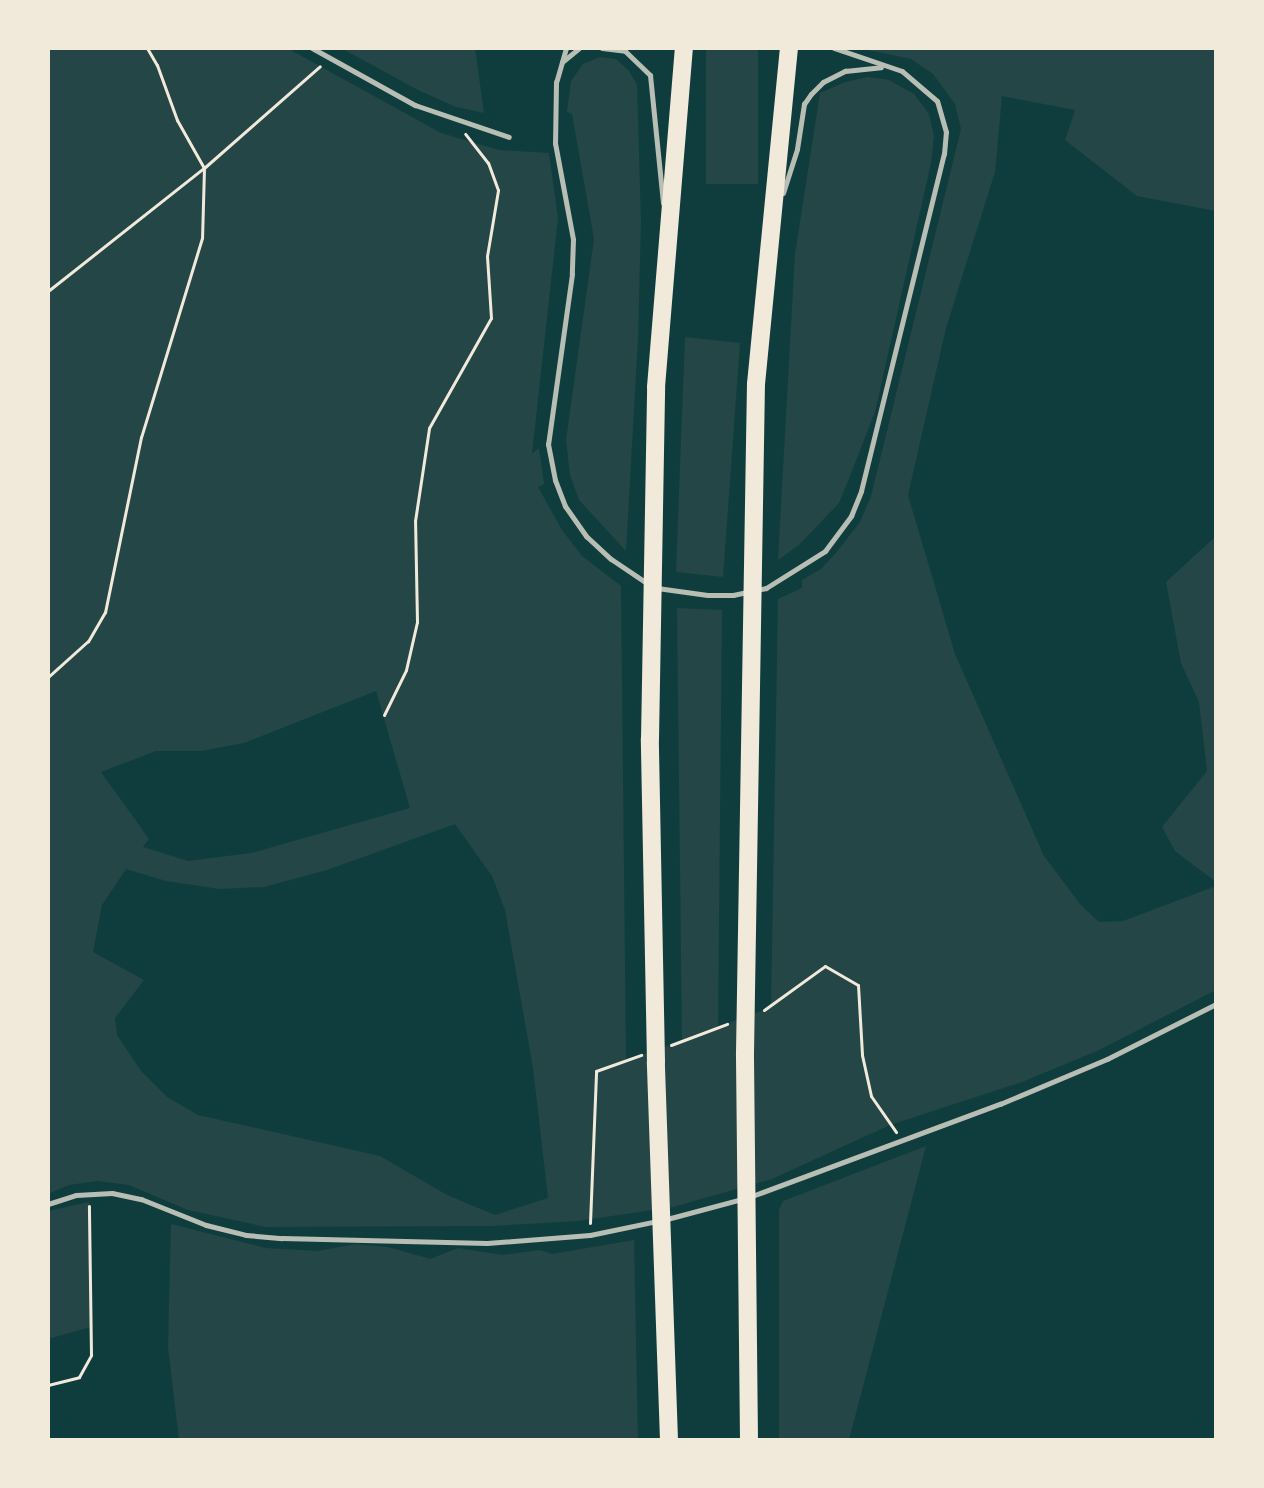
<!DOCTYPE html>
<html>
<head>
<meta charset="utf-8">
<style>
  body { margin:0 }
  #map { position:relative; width:1264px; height:1488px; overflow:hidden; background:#0f3d3e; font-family:Figtree,sans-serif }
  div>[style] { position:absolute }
  .green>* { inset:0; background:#244646; transform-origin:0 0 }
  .path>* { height:3px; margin:-1.5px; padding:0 1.5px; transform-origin:1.5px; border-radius:1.5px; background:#f1e9da }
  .service>* { height:5px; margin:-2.5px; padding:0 2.5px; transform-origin:2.5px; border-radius:2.5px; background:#b8beb3 }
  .motorway>* { height:18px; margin:-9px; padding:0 9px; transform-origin:9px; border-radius:9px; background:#f1e9da }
  span { translate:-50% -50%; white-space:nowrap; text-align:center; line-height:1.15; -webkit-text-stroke:7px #f1e9da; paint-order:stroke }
  .frame { position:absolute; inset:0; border:50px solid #f1e9da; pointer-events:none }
</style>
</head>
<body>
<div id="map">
  <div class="green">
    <i style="clip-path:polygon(evenodd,48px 48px,287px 48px,441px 133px,499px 150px,549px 153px,558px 218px,532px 454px,539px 448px,544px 484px,538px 487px,562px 530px,582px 556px,621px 586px,626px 1060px,682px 1041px,677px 608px,722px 610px,718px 1027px,771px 1007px,778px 599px,802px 588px,802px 580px,821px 569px,835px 554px,860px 522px,871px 496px,961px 129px,955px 104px,933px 74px,911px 59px,858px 48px,1216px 48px,1216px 211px,1137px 196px,1065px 140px,1075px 110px,1002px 96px,995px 172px,946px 328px,908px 495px,955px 654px,1044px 856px,1080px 904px,1099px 922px,1123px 921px,1216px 886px,1216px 990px,1097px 1051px,1022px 1082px,890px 1125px,772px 1179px,673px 1207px,578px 1221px,492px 1226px,266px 1227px,188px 1210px,129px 1185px,97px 1181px,69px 1185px,48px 1194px,48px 48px,376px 691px,410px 808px,251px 853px,188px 861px,143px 847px,149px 839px,101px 772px,156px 751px,201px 751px,244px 743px,376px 691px,48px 48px,455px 824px,492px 876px,505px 910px,533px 1068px,548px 1198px,495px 1215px,447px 1195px,380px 1156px,198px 1115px,167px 1097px,142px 1072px,117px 1035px,115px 1018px,144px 980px,93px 952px,102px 905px,126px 869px,166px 881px,220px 889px,264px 887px,327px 870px,455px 824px)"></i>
    <i style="clip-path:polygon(341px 48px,475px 48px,484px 113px,456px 107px,418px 90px)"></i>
    <i style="left:706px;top:48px;width:52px;height:136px"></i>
    <i style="clip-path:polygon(600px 57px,616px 59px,629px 71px,637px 85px,641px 222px,638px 339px,626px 551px,579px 500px,570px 475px,566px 440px,594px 239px,572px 114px,567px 112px,571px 81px,583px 64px)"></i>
    <i style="clip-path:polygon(868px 77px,889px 80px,914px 94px,929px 114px,934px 136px,931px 163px,875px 412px,848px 481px,839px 503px,799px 545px,778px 560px,795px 254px,820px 93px,845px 82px)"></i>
    <i style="clip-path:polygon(685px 337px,740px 343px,723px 577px,676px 572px)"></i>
    <i style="clip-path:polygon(1216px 536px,1216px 882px,1175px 851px,1162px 827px,1207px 771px,1199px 702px,1181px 663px,1166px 582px)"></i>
    <i style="clip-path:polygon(926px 1146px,849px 1440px,779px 1440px,779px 1210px,783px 1201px)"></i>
    <i style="clip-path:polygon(89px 1202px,91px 1327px,48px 1339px,48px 1211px)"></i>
    <i style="clip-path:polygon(171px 1224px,266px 1248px,318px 1251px,355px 1244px,388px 1247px,430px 1259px,458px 1248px,502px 1255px,540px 1250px,552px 1254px,634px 1240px,638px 1440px,179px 1440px,168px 1347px)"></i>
  </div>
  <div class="path">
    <i style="left:147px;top:48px;width:20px;rotate:60deg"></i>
    <i style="left:157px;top:65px;width:59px;rotate:70deg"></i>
    <i style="left:177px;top:120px;width:55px;rotate:60.6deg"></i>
    <i style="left:204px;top:168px;width:154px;rotate:-41.3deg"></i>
    <i style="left:48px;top:291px;width:199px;rotate:-38.3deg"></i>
    <i style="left:204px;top:168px;width:70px;rotate:91.6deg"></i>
    <i style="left:202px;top:238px;width:208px;rotate:107deg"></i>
    <i style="left:141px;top:437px;width:179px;rotate:101.6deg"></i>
    <i style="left:105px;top:612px;width:34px;rotate:120deg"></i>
    <i style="left:88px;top:641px;width:54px;rotate:138deg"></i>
    <i style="left:384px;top:715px;width:50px;rotate:-63.9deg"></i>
    <i style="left:406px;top:670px;width:49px;rotate:-77.1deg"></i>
    <i style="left:417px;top:622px;width:101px;rotate:-91.1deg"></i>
    <i style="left:415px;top:521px;width:94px;rotate:-81.4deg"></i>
    <i style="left:429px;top:428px;width:126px;rotate:-60.6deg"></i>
    <i style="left:491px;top:318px;width:62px;rotate:-93.7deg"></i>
    <i style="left:487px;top:256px;width:67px;rotate:-80.5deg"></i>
    <i style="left:498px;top:190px;width:29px;rotate:-110deg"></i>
    <i style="left:488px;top:163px;width:37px;rotate:-128deg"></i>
    <i style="left:764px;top:1010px;width:75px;rotate:-35.8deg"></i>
    <i style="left:825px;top:966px;width:38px;rotate:30deg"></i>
    <i style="left:858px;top:985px;width:70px;rotate:86.7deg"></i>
    <i style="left:862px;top:1055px;width:42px;rotate:77.6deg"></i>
    <i style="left:871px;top:1096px;width:44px;rotate:55.2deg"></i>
    <i style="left:671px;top:1045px;width:60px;rotate:-20.6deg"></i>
    <i style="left:590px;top:1223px;width:152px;rotate:-87.7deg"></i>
    <i style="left:596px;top:1071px;width:48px;rotate:-19.6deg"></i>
    <i style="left:48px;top:1385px;width:32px;rotate:-14deg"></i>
    <i style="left:79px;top:1377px;width:25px;rotate:-61deg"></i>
    <i style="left:91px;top:1355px;width:149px;rotate:-90.8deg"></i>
  </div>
  <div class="service">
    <i style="left:312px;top:48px;width:118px;rotate:29deg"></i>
    <i style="left:415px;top:105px;width:99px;rotate:18.8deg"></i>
    <i style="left:566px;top:48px;width:35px;rotate:106deg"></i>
    <i style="left:556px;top:82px;width:61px;rotate:90.9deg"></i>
    <i style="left:555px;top:143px;width:98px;rotate:79.4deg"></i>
    <i style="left:573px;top:239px;width:35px;rotate:92deg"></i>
    <i style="left:572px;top:274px;width:172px;rotate:98deg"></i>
    <i style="left:548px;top:444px;width:37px;rotate:79deg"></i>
    <i style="left:555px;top:480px;width:28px;rotate:69deg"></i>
    <i style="left:565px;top:506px;width:37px;rotate:55deg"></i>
    <i style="left:586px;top:536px;width:34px;rotate:43deg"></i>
    <i style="left:611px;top:559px;width:45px;rotate:34deg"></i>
    <i style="left:602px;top:48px;width:23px;rotate:7deg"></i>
    <i style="left:625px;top:51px;width:35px;rotate:44deg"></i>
    <i style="left:650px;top:75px;width:129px;rotate:84.2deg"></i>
    <i style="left:562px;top:62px;width:22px;rotate:-39deg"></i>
    <i style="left:783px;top:193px;width:46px;rotate:-72.3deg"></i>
    <i style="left:797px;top:149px;width:46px;rotate:-81.2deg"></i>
    <i style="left:804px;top:104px;width:12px;rotate:-55deg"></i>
    <i style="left:811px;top:94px;width:17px;rotate:-45deg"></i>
    <i style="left:823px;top:82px;width:25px;rotate:-27deg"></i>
    <i style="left:845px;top:71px;width:36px;rotate:-6deg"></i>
    <i style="left:657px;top:588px;width:51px;rotate:7.8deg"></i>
    <i style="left:708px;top:595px;width:25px"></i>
    <i style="left:733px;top:595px;width:34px;rotate:-12deg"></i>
    <i style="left:766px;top:588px;width:70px;rotate:-32.1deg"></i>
    <i style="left:825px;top:551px;width:44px;rotate:-53.4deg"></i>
    <i style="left:851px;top:516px;width:27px;rotate:-68deg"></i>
    <i style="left:861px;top:491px;width:347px;rotate:-76.2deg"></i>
    <i style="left:944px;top:154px;width:22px;rotate:-85deg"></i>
    <i style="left:946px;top:132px;width:32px;rotate:-106deg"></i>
    <i style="left:937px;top:101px;width:46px;rotate:-139.4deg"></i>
    <i style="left:902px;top:71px;width:72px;rotate:-161.3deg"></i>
    <i style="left:752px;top:1196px;width:265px;rotate:-20.4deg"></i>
    <i style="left:1000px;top:1104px;width:116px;rotate:-22.8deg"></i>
    <i style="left:1107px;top:1059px;width:122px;rotate:-26.8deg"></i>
    <i style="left:48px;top:1204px;width:29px;rotate:-18deg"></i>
    <i style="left:76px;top:1195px;width:36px;rotate:-3deg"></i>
    <i style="left:112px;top:1193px;width:30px;rotate:12deg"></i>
    <i style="left:141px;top:1199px;width:70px;rotate:21.8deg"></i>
    <i style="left:206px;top:1225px;width:41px;rotate:14deg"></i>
    <i style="left:246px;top:1235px;width:36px;rotate:5deg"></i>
    <i style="left:282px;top:1238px;width:205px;rotate:1.4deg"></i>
    <i style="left:487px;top:1243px;width:103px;rotate:-4.4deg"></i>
    <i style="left:590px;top:1235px;width:68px;rotate:-11.8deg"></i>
    <i style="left:667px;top:1219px;width:78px;rotate:-14.9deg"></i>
  </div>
  <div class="motorway">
    <i style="left:669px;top:1440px;width:378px;rotate:-92deg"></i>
    <i style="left:656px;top:1062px;width:323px;rotate:-91.1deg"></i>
    <i style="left:650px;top:739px;width:352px;rotate:-89deg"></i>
    <i style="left:656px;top:387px;width:340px;rotate:-85.3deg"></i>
    <i style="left:749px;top:1440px;width:387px;rotate:-90.6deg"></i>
    <i style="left:745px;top:1053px;width:669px;rotate:-89.06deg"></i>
    <i style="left:756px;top:384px;width:338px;rotate:-84.4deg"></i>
  </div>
  <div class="frame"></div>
</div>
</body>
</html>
